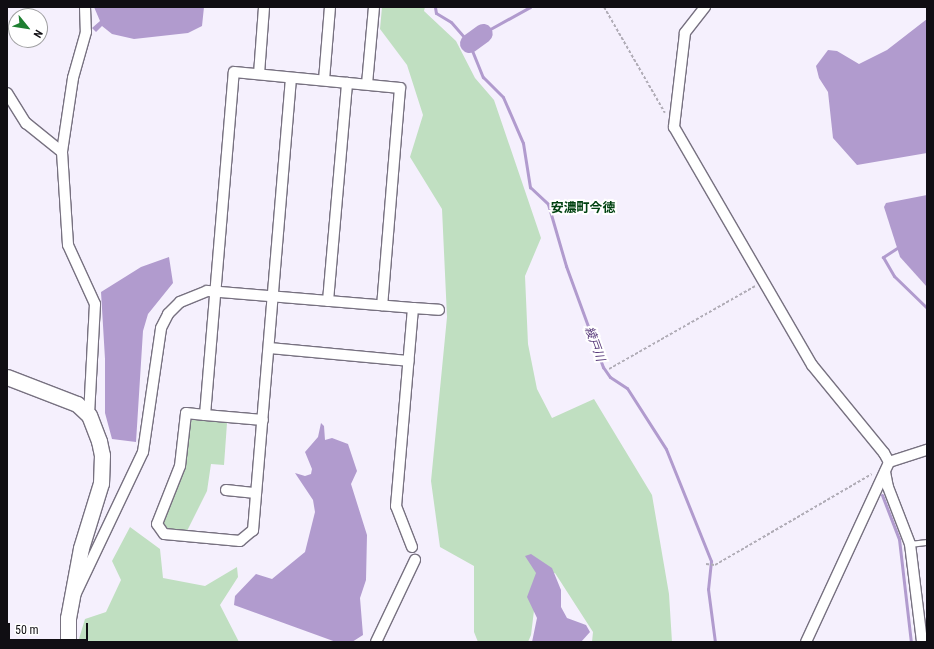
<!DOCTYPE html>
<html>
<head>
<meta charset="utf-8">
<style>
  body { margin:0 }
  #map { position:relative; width:934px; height:649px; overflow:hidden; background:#f5f0fd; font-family:"Roboto Condensed","Noto Sans JP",sans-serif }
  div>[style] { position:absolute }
  .green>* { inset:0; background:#c0dfc1 }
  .water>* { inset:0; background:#b19bce }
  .stream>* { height:3px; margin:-1.5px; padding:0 1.5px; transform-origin:1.5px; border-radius:1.5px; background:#b19bce }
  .river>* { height:19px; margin:-9.5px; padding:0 9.5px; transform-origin:9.5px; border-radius:9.5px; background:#b19bce }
  .path>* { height:2px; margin-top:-1px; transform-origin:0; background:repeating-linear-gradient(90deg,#b0acb6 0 3px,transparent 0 5px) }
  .roads { filter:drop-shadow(1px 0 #777180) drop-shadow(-1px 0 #777180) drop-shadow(0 1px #777180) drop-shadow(0 -1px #777180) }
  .lane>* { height:5px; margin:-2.5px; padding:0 2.5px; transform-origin:2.5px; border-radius:2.5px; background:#fff }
  .street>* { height:10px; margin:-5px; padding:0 5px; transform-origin:5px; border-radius:5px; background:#fff }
  .secondary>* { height:15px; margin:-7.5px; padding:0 7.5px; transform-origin:7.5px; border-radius:7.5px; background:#fff }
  span { translate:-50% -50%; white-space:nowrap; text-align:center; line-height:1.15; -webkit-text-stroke:4px #fff; paint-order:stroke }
  .water-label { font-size:12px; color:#593b7b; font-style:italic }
  .quarter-label { font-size:13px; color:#014211; font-weight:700 }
  .frame { position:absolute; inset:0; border:8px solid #100e13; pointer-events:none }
  .north { position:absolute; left:8px; top:8px; width:40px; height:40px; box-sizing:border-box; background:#fff; border:1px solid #9f9fa1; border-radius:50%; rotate:120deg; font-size:11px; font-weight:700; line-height:16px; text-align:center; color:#100e13 }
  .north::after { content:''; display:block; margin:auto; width:14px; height:18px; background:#1e7f31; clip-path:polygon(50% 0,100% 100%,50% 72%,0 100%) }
  .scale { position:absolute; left:8px; top:623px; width:80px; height:18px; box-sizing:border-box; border:2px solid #100e13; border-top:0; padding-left:5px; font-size:12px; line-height:14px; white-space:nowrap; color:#100e13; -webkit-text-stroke:3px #fff; paint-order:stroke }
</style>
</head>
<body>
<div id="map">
  <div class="green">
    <i style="clip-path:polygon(382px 7px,425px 7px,424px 11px,456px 41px,475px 78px,494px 100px,541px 238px,525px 276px,528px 344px,537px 389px,552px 418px,594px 399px,652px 495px,669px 594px,672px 642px,592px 642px,593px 632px,555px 573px,538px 578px,531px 635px,528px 642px,478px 642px,474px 632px,474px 566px,440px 547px,431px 481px,447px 317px,442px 209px,410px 157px,423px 115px,407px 65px,380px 29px)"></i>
    <i style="clip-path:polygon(194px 419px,227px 423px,224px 465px,211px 464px,207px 491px,187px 531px,167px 530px,163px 523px,184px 465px,191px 421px)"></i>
    <i style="clip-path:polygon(130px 527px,160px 549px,163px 578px,205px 586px,237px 567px,238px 577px,220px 605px,239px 642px,78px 642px,85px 619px,106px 612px,121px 580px,112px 561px)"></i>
  </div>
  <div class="water">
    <i style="clip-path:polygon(94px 7px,204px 7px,202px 26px,188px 33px,134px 39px,112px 34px,102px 26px,96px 32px,92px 28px,100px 21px)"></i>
    <i style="clip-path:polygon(927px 19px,927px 153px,857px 165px,833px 138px,828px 92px,819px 78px,816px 66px,828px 50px,837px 51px,859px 64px,887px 50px)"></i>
    <i style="clip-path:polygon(927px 195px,927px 287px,900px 257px,884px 207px,886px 203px)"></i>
    <i style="clip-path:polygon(169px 257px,173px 283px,148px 314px,143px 331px,136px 442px,112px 439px,105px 413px,105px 359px,101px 292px,141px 267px)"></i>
    <i style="clip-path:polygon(321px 423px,324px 426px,325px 440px,332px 438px,348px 444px,357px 471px,351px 484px,367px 535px,366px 580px,360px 598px,363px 635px,352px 642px,336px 642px,234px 605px,235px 596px,256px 574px,272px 579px,305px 552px,315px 512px,313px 500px,295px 473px,305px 476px,311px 474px,312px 469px,305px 452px,318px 437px)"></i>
    <i style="clip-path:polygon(531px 554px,552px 568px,561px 590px,561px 607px,567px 618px,586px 625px,590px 632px,581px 642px,532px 642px,537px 618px,527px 597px,536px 573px,525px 556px)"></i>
  </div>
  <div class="stream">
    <i style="left:435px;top:7px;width:6px;rotate:81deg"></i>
    <i style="left:436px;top:13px;width:17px;rotate:31deg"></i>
    <i style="left:451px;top:22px;width:28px;rotate:49deg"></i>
    <i style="left:469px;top:43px;width:37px;rotate:68deg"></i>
    <i style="left:483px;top:77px;width:28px;rotate:45deg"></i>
    <i style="left:503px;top:97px;width:50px;rotate:66.5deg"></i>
    <i style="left:523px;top:143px;width:45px;rotate:81deg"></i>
    <i style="left:530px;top:187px;width:25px;rotate:43deg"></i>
    <i style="left:548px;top:204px;width:65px;rotate:73.8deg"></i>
    <i style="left:566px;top:266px;width:108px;rotate:69.9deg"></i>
    <i style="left:603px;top:367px;width:12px;rotate:55deg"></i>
    <i style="left:610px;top:377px;width:20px;rotate:33deg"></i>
    <i style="left:627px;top:388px;width:72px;rotate:57.4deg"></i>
    <i style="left:666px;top:449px;width:121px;rotate:68.1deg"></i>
    <i style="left:711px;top:561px;width:28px;rotate:96deg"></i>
    <i style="left:708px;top:589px;width:53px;rotate:82.5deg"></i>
    <i style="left:483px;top:33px;width:54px;rotate:-29deg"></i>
    <i style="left:897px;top:248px;width:17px;rotate:147deg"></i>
    <i style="left:883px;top:257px;width:22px;rotate:60deg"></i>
    <i style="left:894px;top:276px;width:46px;rotate:44.1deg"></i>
    <i style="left:882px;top:495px;width:47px;rotate:68.9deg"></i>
    <i style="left:899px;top:539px;width:104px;rotate:83.4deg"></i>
  </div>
  <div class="river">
    <i style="left:469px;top:43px;width:17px;rotate:-36deg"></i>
  </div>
  <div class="path">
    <i style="left:604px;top:7px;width:122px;rotate:60.1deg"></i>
    <i style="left:609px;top:369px;width:168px;rotate:-29.6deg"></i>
    <i style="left:706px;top:564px;width:9px;rotate:6deg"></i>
    <i style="left:715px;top:565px;width:181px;rotate:-30.1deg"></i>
  </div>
  <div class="roads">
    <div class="lane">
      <i style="left:910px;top:544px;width:17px;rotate:-7deg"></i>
    </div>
    <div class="street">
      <i style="left:85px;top:7px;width:25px;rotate:88deg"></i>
      <i style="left:86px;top:32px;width:48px;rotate:105.8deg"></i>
      <i style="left:73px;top:78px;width:75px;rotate:98.5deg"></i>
      <i style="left:62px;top:152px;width:93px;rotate:86.3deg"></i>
      <i style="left:68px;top:245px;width:65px;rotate:65.4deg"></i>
      <i style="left:95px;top:304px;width:111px;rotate:93.1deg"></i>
      <i style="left:705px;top:7px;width:33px;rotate:128deg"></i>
      <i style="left:685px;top:33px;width:95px;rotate:96.7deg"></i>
      <i style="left:674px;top:127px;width:275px;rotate:59.9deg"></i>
      <i style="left:812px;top:365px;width:114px;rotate:50.7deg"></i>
      <i style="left:884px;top:453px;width:10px;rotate:61deg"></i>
      <i style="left:259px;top:74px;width:67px;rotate:-85.7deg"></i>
      <i style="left:291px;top:78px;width:454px;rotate:94.8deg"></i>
      <i style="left:253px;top:530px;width:17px;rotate:140deg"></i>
      <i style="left:240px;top:541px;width:76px;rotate:-174.7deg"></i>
      <i style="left:164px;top:534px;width:12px;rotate:-125deg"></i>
      <i style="left:157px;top:524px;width:62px;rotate:-68.4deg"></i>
      <i style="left:180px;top:466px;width:53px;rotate:-83.5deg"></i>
      <i style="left:186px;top:413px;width:19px;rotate:6deg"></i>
      <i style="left:205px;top:415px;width:344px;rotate:-85.2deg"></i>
      <i style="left:234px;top:72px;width:167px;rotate:5.5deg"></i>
      <i style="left:400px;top:88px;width:218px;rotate:94.7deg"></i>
      <i style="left:324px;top:80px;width:73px;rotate:-85.3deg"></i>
      <i style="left:367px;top:84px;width:77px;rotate:-84.8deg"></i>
      <i style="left:7px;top:93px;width:36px;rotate:58deg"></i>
      <i style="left:26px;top:123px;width:46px;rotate:38.9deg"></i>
      <i style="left:328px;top:301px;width:219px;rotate:-85deg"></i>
      <i style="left:413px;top:308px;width:26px;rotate:4deg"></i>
      <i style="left:269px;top:348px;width:140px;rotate:5.3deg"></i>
      <i style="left:205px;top:415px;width:58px;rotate:4.9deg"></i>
      <i style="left:885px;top:472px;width:15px;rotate:79deg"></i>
      <i style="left:888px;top:487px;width:61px;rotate:68.9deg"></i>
      <i style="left:910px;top:544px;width:99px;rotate:83deg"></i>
      <i style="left:226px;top:490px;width:30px;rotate:6deg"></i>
      <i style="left:76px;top:593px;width:156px;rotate:-64.6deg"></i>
      <i style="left:143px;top:452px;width:125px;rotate:-81.7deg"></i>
      <i style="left:161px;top:328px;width:16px;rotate:-63deg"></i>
      <i style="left:168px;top:314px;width:17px;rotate:-45deg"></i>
      <i style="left:180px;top:302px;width:29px;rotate:-22deg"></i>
      <i style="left:207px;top:291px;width:207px;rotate:4.7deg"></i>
      <i style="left:413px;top:308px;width:199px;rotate:94.9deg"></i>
      <i style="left:396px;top:506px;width:44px;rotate:68.7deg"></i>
      <i style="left:376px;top:642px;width:91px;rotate:-64.6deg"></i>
      <i style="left:806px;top:642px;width:198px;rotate:-65.2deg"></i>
      <i style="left:889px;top:462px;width:40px;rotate:-18deg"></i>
    </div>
    <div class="secondary">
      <i style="left:7px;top:377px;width:75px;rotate:21.1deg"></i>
      <i style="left:77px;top:404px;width:16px;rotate:43deg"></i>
      <i style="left:89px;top:415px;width:28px;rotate:69deg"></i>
      <i style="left:99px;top:441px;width:14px;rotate:78deg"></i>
      <i style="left:102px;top:455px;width:28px;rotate:92deg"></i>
      <i style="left:101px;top:483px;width:68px;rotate:107.1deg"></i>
      <i style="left:81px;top:548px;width:71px;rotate:100.5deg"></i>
      <i style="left:68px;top:618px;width:24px;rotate:90deg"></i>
    </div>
  </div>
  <div class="water-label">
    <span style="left:594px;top:344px;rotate:70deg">綾戸川</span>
  </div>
  <div class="quarter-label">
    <span style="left:583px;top:208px">安濃町今徳</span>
  </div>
  <div class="frame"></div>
  <div class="north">N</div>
  <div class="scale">50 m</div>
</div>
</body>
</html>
